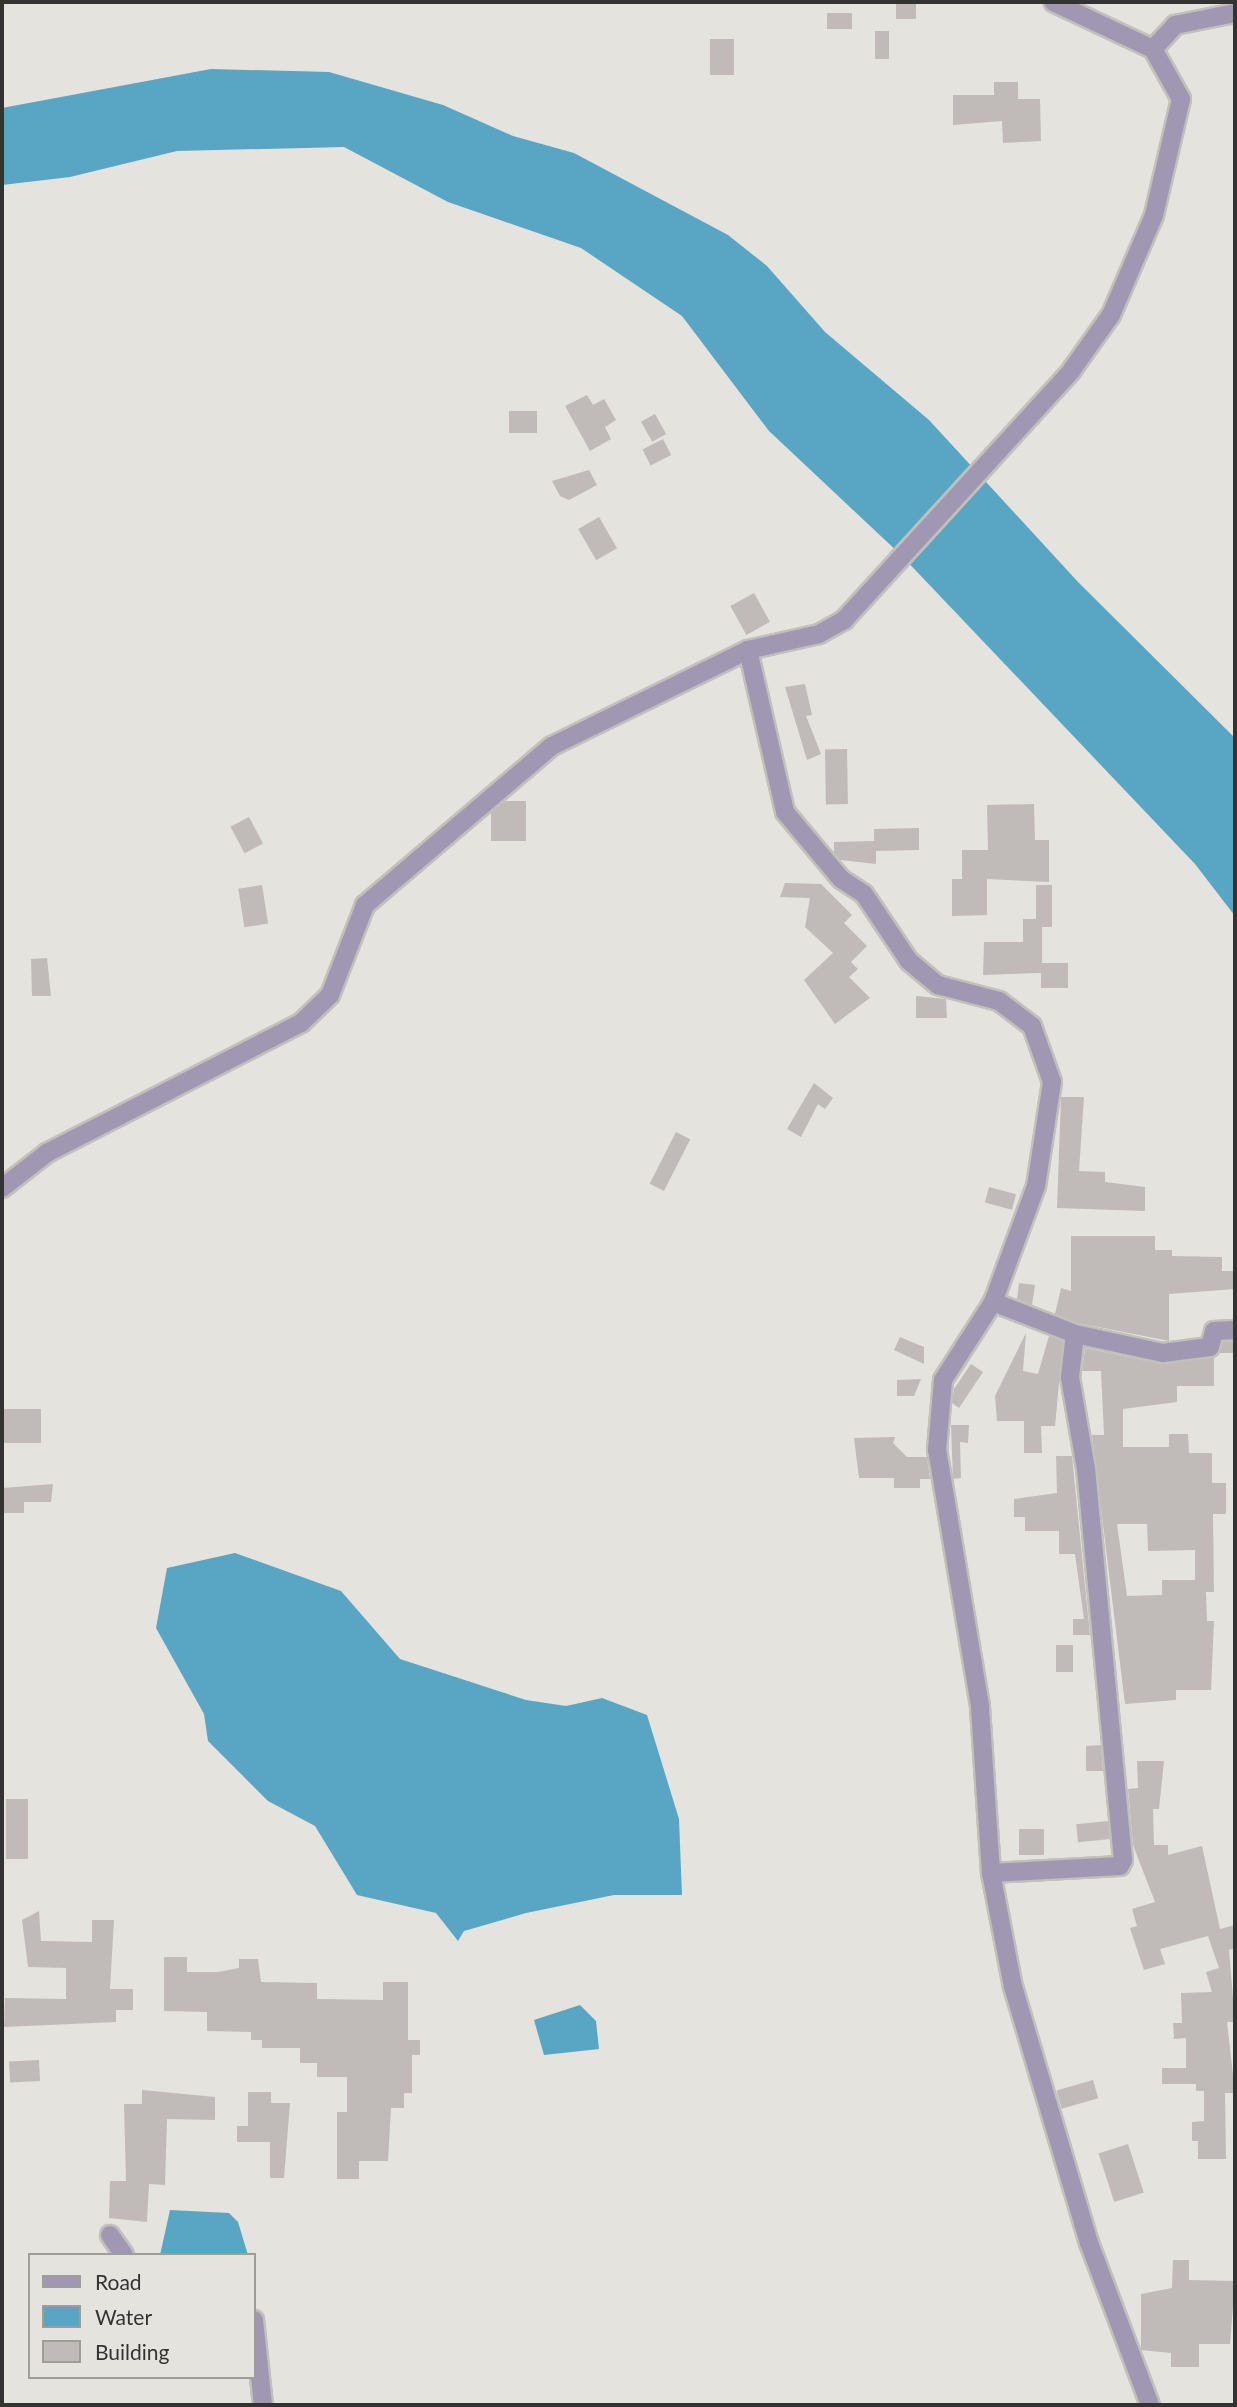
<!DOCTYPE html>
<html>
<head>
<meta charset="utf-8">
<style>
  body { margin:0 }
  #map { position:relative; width:1237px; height:2407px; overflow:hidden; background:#e4e3de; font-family:Lato,sans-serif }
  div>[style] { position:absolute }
  .water>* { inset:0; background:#58a6c3 }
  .building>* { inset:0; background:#c0bbb8; transform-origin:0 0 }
  .roads { filter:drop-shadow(2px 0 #c1c0bb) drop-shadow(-2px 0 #c1c0bb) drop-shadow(0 2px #c1c0bb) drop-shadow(0 -2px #c1c0bb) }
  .minor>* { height:18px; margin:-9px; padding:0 9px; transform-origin:9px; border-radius:9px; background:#a097b2 }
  span { translate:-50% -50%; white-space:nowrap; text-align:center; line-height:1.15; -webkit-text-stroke:7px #e4e3de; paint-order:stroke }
  .frame { position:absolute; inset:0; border:4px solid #333331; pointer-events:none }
  .legend { position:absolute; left:28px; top:2253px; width:228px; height:126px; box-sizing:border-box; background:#e4e3de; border:2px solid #9d9d99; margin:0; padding:9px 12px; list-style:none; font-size:21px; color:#333331 }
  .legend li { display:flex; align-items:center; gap:14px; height:35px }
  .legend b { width:35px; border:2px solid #9d9d99 }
</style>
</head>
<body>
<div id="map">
  <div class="water">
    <i style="clip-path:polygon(211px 69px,329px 72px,443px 105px,513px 136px,574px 153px,728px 235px,767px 266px,825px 332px,929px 420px,1078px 582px,1235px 738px,1235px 916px,1195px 864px,901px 555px,769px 431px,682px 316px,581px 248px,448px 202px,344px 147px,177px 151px,70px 177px,2px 185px,2px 108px)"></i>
    <i style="clip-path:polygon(235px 1553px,341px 1591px,400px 1659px,526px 1700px,566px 1706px,602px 1698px,647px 1715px,679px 1819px,682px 1895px,614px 1895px,526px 1913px,464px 1931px,458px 1941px,436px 1913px,357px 1895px,315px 1826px,268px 1801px,208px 1741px,204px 1714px,156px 1628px,167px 1568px)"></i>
    <i style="clip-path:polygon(580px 2005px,596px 2021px,599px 2049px,544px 2055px,534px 2020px)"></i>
    <i style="clip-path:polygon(170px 2210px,229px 2213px,238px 2222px,248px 2255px,160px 2255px)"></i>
  </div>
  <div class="building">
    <i style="left:896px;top:2px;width:20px;height:17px"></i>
    <i style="left:852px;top:13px;width:16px;height:25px;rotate:90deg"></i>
    <i style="left:875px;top:31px;width:14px;height:28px"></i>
    <i style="left:734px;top:39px;width:36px;height:24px;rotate:90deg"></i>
    <i style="clip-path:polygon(994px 82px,1018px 82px,1018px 99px,1040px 99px,1041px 141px,1003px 143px,1002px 121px,953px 125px,953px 95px,994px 95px)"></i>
    <i style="clip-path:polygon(587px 395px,593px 405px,604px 399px,616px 420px,605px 427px,611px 439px,590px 451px,565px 406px)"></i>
    <i style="left:537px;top:411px;width:22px;height:28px;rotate:90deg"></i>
    <i style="left:655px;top:414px;width:23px;height:16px;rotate:61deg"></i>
    <i style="left:663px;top:439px;width:18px;height:23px;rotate:63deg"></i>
    <i style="clip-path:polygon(589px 470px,597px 485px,569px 500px,560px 496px,552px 481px)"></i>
    <i style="left:599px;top:517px;width:36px;height:24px;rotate:60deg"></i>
    <i style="left:754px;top:593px;width:33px;height:27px;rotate:61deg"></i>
    <i style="clip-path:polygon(805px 684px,812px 715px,806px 716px,821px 754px,807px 760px,785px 687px)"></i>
    <i style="left:847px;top:749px;width:55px;height:22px;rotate:89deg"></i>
    <i style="clip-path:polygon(505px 801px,526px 801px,526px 841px,491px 841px,491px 813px)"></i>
    <i style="clip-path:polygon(1034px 804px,1035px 840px,1049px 840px,1049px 882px,987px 879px,987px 915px,952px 916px,952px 879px,962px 879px,962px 850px,988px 850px,987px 805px)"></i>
    <i style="left:249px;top:817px;width:30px;height:21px;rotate:62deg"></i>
    <i style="clip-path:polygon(919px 828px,919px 850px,876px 851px,876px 864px,840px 860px,834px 853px,834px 842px,874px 841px,874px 829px)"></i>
    <i style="clip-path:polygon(821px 884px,852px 915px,844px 923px,867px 946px,851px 962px,858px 969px,849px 977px,870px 998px,835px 1024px,804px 980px,833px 953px,805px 927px,810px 898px,780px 897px,785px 883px)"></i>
    <i style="left:262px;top:885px;width:39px;height:24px;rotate:81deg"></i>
    <i style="clip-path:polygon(1036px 885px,1052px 885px,1052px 927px,1042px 927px,1042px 963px,1068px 963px,1068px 988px,1041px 988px,1041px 973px,983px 975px,984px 942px,1023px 942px,1023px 919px,1036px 919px)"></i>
    <i style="clip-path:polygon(47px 958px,51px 996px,32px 996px,31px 959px)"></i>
    <i style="clip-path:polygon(916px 996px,946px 999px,947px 1018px,916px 1018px)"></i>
    <i style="clip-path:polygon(814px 1083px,833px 1098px,825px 1109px,818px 1104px,801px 1137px,787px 1129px)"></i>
    <i style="clip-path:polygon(1061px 1097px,1084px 1097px,1079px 1171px,1105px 1172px,1105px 1182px,1145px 1187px,1145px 1211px,1057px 1208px)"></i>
    <i style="left:676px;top:1132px;width:16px;height:58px;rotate:27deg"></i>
    <i style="left:989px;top:1187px;width:28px;height:16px;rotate:15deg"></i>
    <i style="clip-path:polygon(1071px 1236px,1155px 1236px,1155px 1250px,1172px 1250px,1172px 1256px,1222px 1257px,1222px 1271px,1235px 1271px,1235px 1289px,1169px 1294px,1169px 1341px,1078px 1323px,1055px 1314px,1061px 1288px,1071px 1291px)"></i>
    <i style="clip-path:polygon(1019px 1283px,1035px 1285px,1032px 1305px,1017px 1299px)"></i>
    <i style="clip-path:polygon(1026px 1333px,1023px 1371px,1038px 1374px,1049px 1336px,1063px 1341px,1055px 1426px,1041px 1426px,1042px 1453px,1024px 1453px,1024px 1421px,997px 1421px,995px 1396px)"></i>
    <i style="clip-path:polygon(900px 1337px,924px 1347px,924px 1364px,894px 1350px)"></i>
    <i style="clip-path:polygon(1235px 1341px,1235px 1353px,1219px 1353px,1223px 1342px)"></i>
    <i style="clip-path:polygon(evenodd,1085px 1348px,1161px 1364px,1214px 1357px,1214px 1386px,1177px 1386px,1177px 1402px,1123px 1409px,1123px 1447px,1169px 1447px,1169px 1434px,1188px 1434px,1189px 1453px,1212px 1453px,1212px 1483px,1226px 1483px,1226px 1514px,1213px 1514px,1214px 1592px,1206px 1592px,1207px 1621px,1214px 1621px,1211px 1690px,1176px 1690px,1176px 1700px,1125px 1704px,1092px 1435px,1104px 1435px,1101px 1371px,1082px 1371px,1085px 1348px,1117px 1524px,1147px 1524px,1148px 1551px,1195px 1550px,1195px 1580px,1162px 1580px,1162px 1595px,1127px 1596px,1117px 1524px)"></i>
    <i style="clip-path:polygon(971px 1364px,983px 1372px,959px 1408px,952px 1403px,954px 1389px)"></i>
    <i style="clip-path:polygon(921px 1379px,914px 1396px,897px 1396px,897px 1380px)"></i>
    <i style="left:41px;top:1409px;width:34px;height:39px;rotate:90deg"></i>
    <i style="clip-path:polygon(951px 1425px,969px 1425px,968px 1443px,960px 1442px,961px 1478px,953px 1479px)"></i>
    <i style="clip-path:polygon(895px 1437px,893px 1443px,907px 1457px,927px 1457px,930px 1479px,920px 1479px,920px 1488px,894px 1488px,894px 1478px,859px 1478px,854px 1438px)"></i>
    <i style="clip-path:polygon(1056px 1456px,1072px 1456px,1090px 1635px,1073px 1635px,1073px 1619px,1084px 1619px,1075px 1554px,1059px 1554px,1059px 1531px,1025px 1531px,1025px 1517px,1014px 1517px,1014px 1499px,1057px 1493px)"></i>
    <i style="clip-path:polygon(53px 1484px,51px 1502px,24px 1502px,24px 1513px,3px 1513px,3px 1488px)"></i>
    <i style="left:1056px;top:1645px;width:17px;height:27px"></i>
    <i style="clip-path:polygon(1101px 1745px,1103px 1771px,1086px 1771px,1086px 1746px)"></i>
    <i style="clip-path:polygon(1137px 1761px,1164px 1761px,1159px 1809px,1153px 1809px,1154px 1845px,1168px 1845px,1168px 1855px,1202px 1846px,1220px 1929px,1235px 1925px,1235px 1948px,1229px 1950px,1235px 2022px,1227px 2022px,1235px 2093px,1225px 2093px,1226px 2159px,1198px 2159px,1198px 2141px,1192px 2141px,1192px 2122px,1204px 2121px,1204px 2091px,1196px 2091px,1196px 2084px,1162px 2084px,1162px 2068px,1186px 2068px,1186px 2038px,1174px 2039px,1173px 2023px,1182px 2023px,1181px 1993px,1212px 1992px,1206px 1972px,1219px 1968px,1208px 1936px,1160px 1949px,1165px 1964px,1144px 1970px,1130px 1928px,1137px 1926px,1132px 1909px,1155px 1902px,1133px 1845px,1128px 1789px,1138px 1788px)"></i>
    <i style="left:28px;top:1799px;width:60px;height:22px;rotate:90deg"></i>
    <i style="left:1108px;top:1821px;width:18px;height:32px;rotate:84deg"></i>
    <i style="left:1019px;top:1829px;width:25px;height:26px"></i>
    <i style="clip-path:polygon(39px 1911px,41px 1941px,92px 1942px,92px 1920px,114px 1920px,110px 1989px,133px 1989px,133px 2010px,116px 2010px,116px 2022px,4px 2027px,5px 1998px,66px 1999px,66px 1968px,28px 1967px,22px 1920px)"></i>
    <i style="clip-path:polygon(164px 1957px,187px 1957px,187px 1972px,218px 1972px,239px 1968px,239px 1959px,258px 1959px,261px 1982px,317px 1983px,317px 1999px,383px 2000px,383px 1982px,408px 1982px,408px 2040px,420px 2040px,420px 2055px,412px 2055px,412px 2093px,404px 2093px,404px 2108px,391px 2108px,388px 2161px,359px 2161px,359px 2179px,337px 2179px,337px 2112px,347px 2112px,347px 2077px,317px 2077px,317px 2063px,300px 2063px,300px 2048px,262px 2048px,262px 2040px,251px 2040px,251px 2032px,207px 2031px,207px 2012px,164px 2011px)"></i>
    <i style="left:39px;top:2060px;width:21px;height:30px;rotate:87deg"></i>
    <i style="left:1093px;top:2080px;width:19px;height:38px;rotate:74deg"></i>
    <i style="clip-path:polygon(142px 2090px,215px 2097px,215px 2120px,167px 2119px,165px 2185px,149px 2184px,147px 2222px,109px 2218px,110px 2181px,126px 2181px,124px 2104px,142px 2104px)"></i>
    <i style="clip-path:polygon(248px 2092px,271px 2092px,271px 2103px,290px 2103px,284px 2178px,270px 2178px,270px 2142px,237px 2142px,237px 2126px,248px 2126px)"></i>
    <i style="left:1128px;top:2144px;width:51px;height:31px;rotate:72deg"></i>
    <i style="clip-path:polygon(1173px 2260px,1189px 2260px,1189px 2280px,1235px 2281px,1230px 2344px,1199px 2344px,1199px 2367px,1171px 2367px,1171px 2353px,1141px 2350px,1141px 2294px,1172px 2288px)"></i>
  </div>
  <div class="roads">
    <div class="minor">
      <i style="left:1153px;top:49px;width:33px;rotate:-47deg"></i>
      <i style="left:1175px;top:25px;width:61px;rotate:-11.3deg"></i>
      <i style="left:748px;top:650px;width:166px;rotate:77.1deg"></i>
      <i style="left:785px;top:812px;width:87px;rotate:50.1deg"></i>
      <i style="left:841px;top:879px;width:27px;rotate:33deg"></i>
      <i style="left:864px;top:894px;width:81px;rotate:56.1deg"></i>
      <i style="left:909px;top:961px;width:38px;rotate:40deg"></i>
      <i style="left:938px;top:985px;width:63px;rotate:14.7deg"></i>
      <i style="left:999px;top:1001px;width:41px;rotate:37.1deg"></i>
      <i style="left:1032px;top:1026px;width:59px;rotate:70.3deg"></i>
      <i style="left:1052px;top:1082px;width:105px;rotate:98.7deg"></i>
      <i style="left:1036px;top:1186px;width:124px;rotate:110.3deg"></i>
      <i style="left:993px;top:1302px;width:88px;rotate:21.3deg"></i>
      <i style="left:2px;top:1188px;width:57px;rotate:-37.9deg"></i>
      <i style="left:47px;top:1153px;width:285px;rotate:-27.1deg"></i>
      <i style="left:301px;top:1023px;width:40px;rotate:-44deg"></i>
      <i style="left:330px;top:995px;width:97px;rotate:-68.7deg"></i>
      <i style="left:365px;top:905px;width:245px;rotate:-40.4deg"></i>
      <i style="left:552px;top:746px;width:218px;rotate:-26.1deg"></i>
      <i style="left:748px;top:650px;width:73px;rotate:-12.7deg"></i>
      <i style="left:819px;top:634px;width:29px;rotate:-29deg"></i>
      <i style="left:844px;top:620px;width:337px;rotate:-47.6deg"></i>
      <i style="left:1071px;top:371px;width:69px;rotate:-54.5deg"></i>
      <i style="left:1111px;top:315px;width:109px;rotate:-66.7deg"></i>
      <i style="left:1154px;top:215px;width:119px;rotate:-76.9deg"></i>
      <i style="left:1181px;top:99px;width:57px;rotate:-119.2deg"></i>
      <i style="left:1153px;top:49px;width:110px;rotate:-154.8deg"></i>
      <i style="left:991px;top:1873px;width:167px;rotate:-93.8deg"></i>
      <i style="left:980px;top:1706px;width:260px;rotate:-99.5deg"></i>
      <i style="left:937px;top:1450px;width:70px;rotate:-85.1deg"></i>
      <i style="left:943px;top:1380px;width:93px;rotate:-57.3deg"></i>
      <i style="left:110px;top:2235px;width:24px;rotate:55deg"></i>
      <i style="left:254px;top:2320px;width:85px;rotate:84deg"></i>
      <i style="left:1150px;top:2405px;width:173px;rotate:-110.6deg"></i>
      <i style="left:1089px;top:2243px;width:267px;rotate:-106.5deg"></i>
      <i style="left:1013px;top:1987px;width:116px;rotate:-100.9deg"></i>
      <i style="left:991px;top:1873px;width:129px;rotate:-3.1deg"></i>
      <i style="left:1120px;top:1866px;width:7px;rotate:-63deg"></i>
      <i style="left:1123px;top:1860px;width:393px;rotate:-95.4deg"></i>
      <i style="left:1086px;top:1469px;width:93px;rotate:-99.9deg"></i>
      <i style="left:1070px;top:1377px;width:43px;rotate:-83.4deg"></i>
      <i style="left:1075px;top:1334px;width:90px;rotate:12.2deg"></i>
      <i style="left:1163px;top:1353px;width:47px;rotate:-7.3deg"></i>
      <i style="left:1210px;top:1347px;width:16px;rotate:-76deg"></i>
      <i style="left:1214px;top:1331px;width:21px;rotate:-3deg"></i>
    </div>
  </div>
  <div class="frame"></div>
  <ul class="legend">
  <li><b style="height:9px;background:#a097b2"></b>Road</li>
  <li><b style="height:19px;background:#58a6c3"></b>Water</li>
  <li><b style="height:19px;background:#c0bbb8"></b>Building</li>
  </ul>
</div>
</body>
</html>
